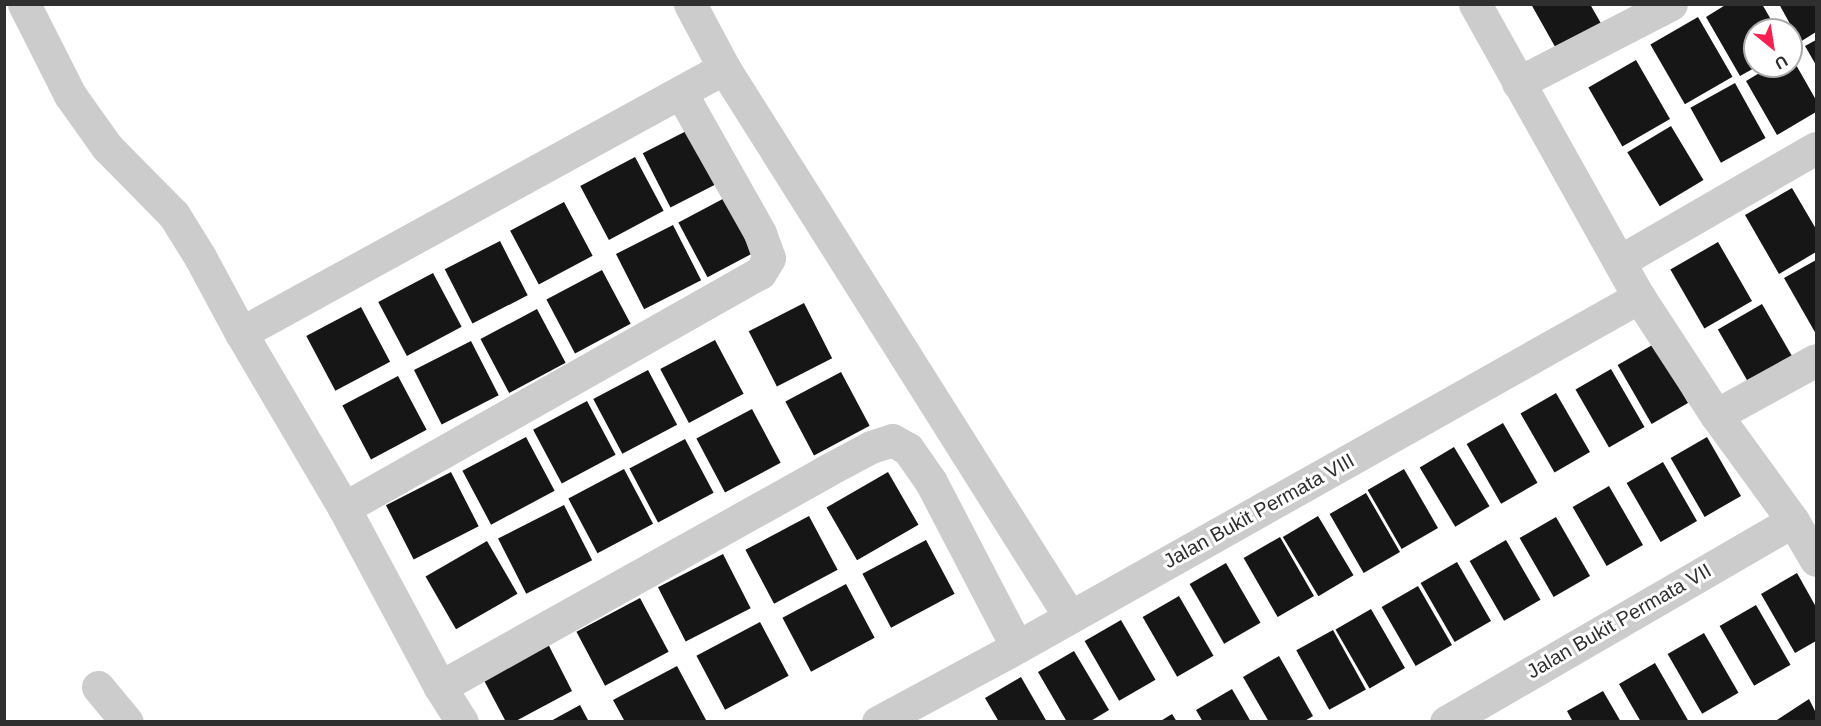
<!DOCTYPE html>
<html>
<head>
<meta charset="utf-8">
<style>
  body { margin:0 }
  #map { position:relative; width:1821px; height:726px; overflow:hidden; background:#fff; font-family:Arial,sans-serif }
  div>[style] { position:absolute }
  .building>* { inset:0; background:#161616; transform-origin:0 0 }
  .minor>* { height:33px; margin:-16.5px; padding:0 16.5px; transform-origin:16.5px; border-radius:16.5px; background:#ccc }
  span { translate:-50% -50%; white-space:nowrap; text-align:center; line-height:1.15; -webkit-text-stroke:6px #fff; paint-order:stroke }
  .street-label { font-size:20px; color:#2f2f2f }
  .frame { position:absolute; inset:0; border:6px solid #2f2f2f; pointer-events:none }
  .north { position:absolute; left:1743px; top:18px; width:60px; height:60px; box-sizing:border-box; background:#fff; border:2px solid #acacac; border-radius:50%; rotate:150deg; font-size:16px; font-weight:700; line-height:24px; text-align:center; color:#2f2f2f }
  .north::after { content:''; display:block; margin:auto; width:21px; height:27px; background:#f52250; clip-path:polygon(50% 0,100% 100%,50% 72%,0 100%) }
</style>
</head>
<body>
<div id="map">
  <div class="building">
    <i style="clip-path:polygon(1531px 4px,1590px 4px,1603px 27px,1558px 52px)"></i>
    <i style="clip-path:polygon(1727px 4px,1762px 4px,1777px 30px,1755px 30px,1755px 66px,1758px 66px,1740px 76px,1706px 17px)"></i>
    <i style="clip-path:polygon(1779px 4px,1816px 4px,1816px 32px,1800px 42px)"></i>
    <i style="left:1698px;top:17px;width:69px;height:55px;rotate:60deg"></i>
    <i style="clip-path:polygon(1816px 40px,1816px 65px,1805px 46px)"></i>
    <i style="clip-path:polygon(1791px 56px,1816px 100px,1816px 112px,1777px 135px,1746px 81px,1771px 66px,1791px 66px)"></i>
    <i style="left:1636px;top:60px;width:68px;height:55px;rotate:60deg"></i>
    <i style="left:1735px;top:83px;width:63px;height:51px;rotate:61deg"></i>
    <i style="left:698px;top:125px;width:61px;height:62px;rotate:63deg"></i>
    <i style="left:1671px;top:126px;width:63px;height:51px;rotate:59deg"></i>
    <i style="left:635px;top:157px;width:61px;height:62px;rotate:62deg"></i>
    <i style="clip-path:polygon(1792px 188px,1816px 229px,1816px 252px,1779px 274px,1745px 215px)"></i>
    <i style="left:734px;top:193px;width:62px;height:63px;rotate:62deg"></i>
    <i style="left:564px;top:202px;width:61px;height:61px;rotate:62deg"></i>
    <i style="left:673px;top:225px;width:62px;height:64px;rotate:63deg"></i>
    <i style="left:500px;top:241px;width:61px;height:62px;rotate:63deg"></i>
    <i style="left:1718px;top:242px;width:68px;height:55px;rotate:60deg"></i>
    <i style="clip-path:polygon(1816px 260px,1816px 334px,1784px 278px)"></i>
    <i style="left:602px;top:270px;width:61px;height:63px;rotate:62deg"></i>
    <i style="left:433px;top:273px;width:61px;height:62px;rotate:62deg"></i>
    <i style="left:804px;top:303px;width:62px;height:62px;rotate:63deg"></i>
    <i style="left:1762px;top:304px;width:64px;height:51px;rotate:60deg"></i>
    <i style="left:361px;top:307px;width:62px;height:62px;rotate:62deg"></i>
    <i style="left:537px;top:309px;width:61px;height:64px;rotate:62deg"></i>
    <i style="left:715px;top:340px;width:61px;height:62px;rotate:62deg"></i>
    <i style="left:471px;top:341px;width:61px;height:64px;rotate:63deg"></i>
    <i style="left:1654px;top:344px;width:68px;height:42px;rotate:60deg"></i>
    <i style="left:1611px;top:369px;width:67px;height:41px;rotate:60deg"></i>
    <i style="left:648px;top:370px;width:62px;height:62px;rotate:62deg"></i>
    <i style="left:841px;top:372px;width:61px;height:63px;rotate:62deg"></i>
    <i style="left:398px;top:376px;width:61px;height:63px;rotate:62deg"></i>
    <i style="left:1556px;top:393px;width:68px;height:41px;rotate:60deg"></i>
    <i style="left:587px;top:401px;width:61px;height:61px;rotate:62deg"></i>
    <i style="left:752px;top:409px;width:61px;height:63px;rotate:62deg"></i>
    <i style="left:1503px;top:423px;width:69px;height:42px;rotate:60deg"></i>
    <i style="left:526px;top:437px;width:61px;height:72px;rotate:62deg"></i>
    <i style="left:1707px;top:437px;width:68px;height:42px;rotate:60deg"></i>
    <i style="left:685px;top:439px;width:61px;height:63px;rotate:62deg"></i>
    <i style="left:1454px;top:447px;width:69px;height:40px;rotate:59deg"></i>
    <i style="left:1663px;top:462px;width:68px;height:42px;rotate:60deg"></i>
    <i style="left:624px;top:469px;width:62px;height:63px;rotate:62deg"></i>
    <i style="left:1404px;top:469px;width:68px;height:42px;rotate:60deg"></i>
    <i style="left:451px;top:472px;width:61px;height:73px;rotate:63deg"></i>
    <i style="left:888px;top:472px;width:61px;height:71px;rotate:60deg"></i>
    <i style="left:1609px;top:486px;width:68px;height:42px;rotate:60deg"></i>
    <i style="left:1366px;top:493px;width:68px;height:42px;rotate:60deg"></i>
    <i style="left:564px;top:505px;width:62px;height:74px;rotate:63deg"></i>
    <i style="left:809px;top:516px;width:61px;height:72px;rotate:62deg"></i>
    <i style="left:1318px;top:516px;width:69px;height:41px;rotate:59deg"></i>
    <i style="left:1556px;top:517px;width:68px;height:42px;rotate:60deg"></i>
    <i style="left:1280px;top:537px;width:68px;height:42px;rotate:60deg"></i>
    <i style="left:926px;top:540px;width:61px;height:72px;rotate:62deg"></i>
    <i style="left:1506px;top:540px;width:69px;height:42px;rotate:60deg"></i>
    <i style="left:487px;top:541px;width:61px;height:71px;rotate:60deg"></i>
    <i style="left:723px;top:554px;width:61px;height:73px;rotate:63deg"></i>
    <i style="left:1457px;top:562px;width:68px;height:42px;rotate:60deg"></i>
    <i style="left:1226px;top:563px;width:69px;height:42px;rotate:60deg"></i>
    <i style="clip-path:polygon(1797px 573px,1816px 607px,1816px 641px,1795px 653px,1761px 594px)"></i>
    <i style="left:846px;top:584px;width:61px;height:72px;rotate:62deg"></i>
    <i style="left:1418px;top:586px;width:68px;height:42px;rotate:60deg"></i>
    <i style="left:1179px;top:596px;width:69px;height:42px;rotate:60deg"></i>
    <i style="left:640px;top:598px;width:61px;height:72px;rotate:62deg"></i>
    <i style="left:1756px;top:605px;width:69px;height:42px;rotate:60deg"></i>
    <i style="left:1371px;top:609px;width:68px;height:41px;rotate:60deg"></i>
    <i style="left:1121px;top:620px;width:69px;height:42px;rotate:60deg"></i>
    <i style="left:760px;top:622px;width:61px;height:72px;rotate:62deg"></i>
    <i style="left:1333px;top:630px;width:68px;height:42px;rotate:61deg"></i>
    <i style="left:1704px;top:633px;width:69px;height:42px;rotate:60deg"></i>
    <i style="clip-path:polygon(544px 636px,572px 691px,514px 722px,506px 722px,479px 671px)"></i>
    <i style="clip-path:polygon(1074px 651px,1109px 710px,1089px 722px,1067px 722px,1038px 672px)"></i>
    <i style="clip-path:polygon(1279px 656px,1313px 716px,1303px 722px,1269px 722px,1243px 677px)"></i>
    <i style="clip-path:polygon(1655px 663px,1689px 722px,1641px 722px,1619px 684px)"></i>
    <i style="clip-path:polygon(677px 666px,706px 720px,625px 722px,613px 700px)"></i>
    <i style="clip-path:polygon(1021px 677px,1047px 722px,999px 722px,985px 698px)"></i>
    <i style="clip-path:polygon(1232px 689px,1251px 722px,1203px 722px,1196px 710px)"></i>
    <i style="clip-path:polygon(1603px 691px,1621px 722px,1573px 722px,1567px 711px)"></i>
    <i style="clip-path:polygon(1809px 699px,1816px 713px,1816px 722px,1774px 722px)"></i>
    <i style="clip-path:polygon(580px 705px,589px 722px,549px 722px)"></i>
    <i style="clip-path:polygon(1172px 714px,1177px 722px,1159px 722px)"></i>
  </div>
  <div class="minor">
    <i style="left:24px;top:4px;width:102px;rotate:63.2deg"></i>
    <i style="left:70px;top:95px;width:64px;rotate:54.6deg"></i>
    <i style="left:107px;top:147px;width:95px;rotate:45.4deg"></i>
    <i style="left:174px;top:215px;width:49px;rotate:58.2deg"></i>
    <i style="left:200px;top:257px;width:86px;rotate:61.7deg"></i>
    <i style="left:241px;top:333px;width:203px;rotate:59.5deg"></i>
    <i style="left:344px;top:508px;width:203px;rotate:61.8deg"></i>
    <i style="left:440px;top:687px;width:41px;rotate:57.8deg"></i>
    <i style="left:690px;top:4px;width:72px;rotate:62deg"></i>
    <i style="left:724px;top:68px;width:649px;rotate:57.78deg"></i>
    <i style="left:1475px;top:4px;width:336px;rotate:60.8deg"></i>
    <i style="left:1639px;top:297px;width:141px;rotate:56.9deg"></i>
    <i style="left:1716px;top:415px;width:131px;rotate:54deg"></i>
    <i style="left:1793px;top:521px;width:45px;rotate:59.5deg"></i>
    <i style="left:1518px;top:83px;width:172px;rotate:-27.3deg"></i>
    <i style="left:1620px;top:261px;width:226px;rotate:-30deg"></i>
    <i style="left:241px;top:333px;width:551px;rotate:-28.75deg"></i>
    <i style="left:1716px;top:415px;width:114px;rotate:-28.8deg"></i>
    <i style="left:344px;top:508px;width:478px;rotate:-29.5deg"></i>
    <i style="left:760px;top:273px;width:17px;rotate:-59deg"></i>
    <i style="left:769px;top:258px;width:27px;rotate:-110deg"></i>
    <i style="left:760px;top:233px;width:161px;rotate:-119.4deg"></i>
    <i style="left:98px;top:687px;width:45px;rotate:50.4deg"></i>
    <i style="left:440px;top:687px;width:442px;rotate:-29.2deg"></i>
    <i style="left:826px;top:471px;width:51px;rotate:-28.1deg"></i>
    <i style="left:871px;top:447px;width:22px;rotate:-18deg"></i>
    <i style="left:892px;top:440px;width:18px;rotate:29deg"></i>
    <i style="left:908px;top:449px;width:40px;rotate:55.1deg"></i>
    <i style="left:931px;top:482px;width:186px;rotate:62.5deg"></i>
    <i style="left:878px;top:722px;width:158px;rotate:-28.3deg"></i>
    <i style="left:1017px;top:647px;width:714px;rotate:-29.37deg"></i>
    <i style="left:1446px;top:722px;width:401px;rotate:-30.1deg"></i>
  </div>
  <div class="street-label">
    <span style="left:1259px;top:511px;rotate:-29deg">Jalan Bukit Permata VIII</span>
    <span style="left:1619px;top:621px;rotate:-30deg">Jalan Bukit Permata VII</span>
  </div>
  <div class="frame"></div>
  <div class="north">U</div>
</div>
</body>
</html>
